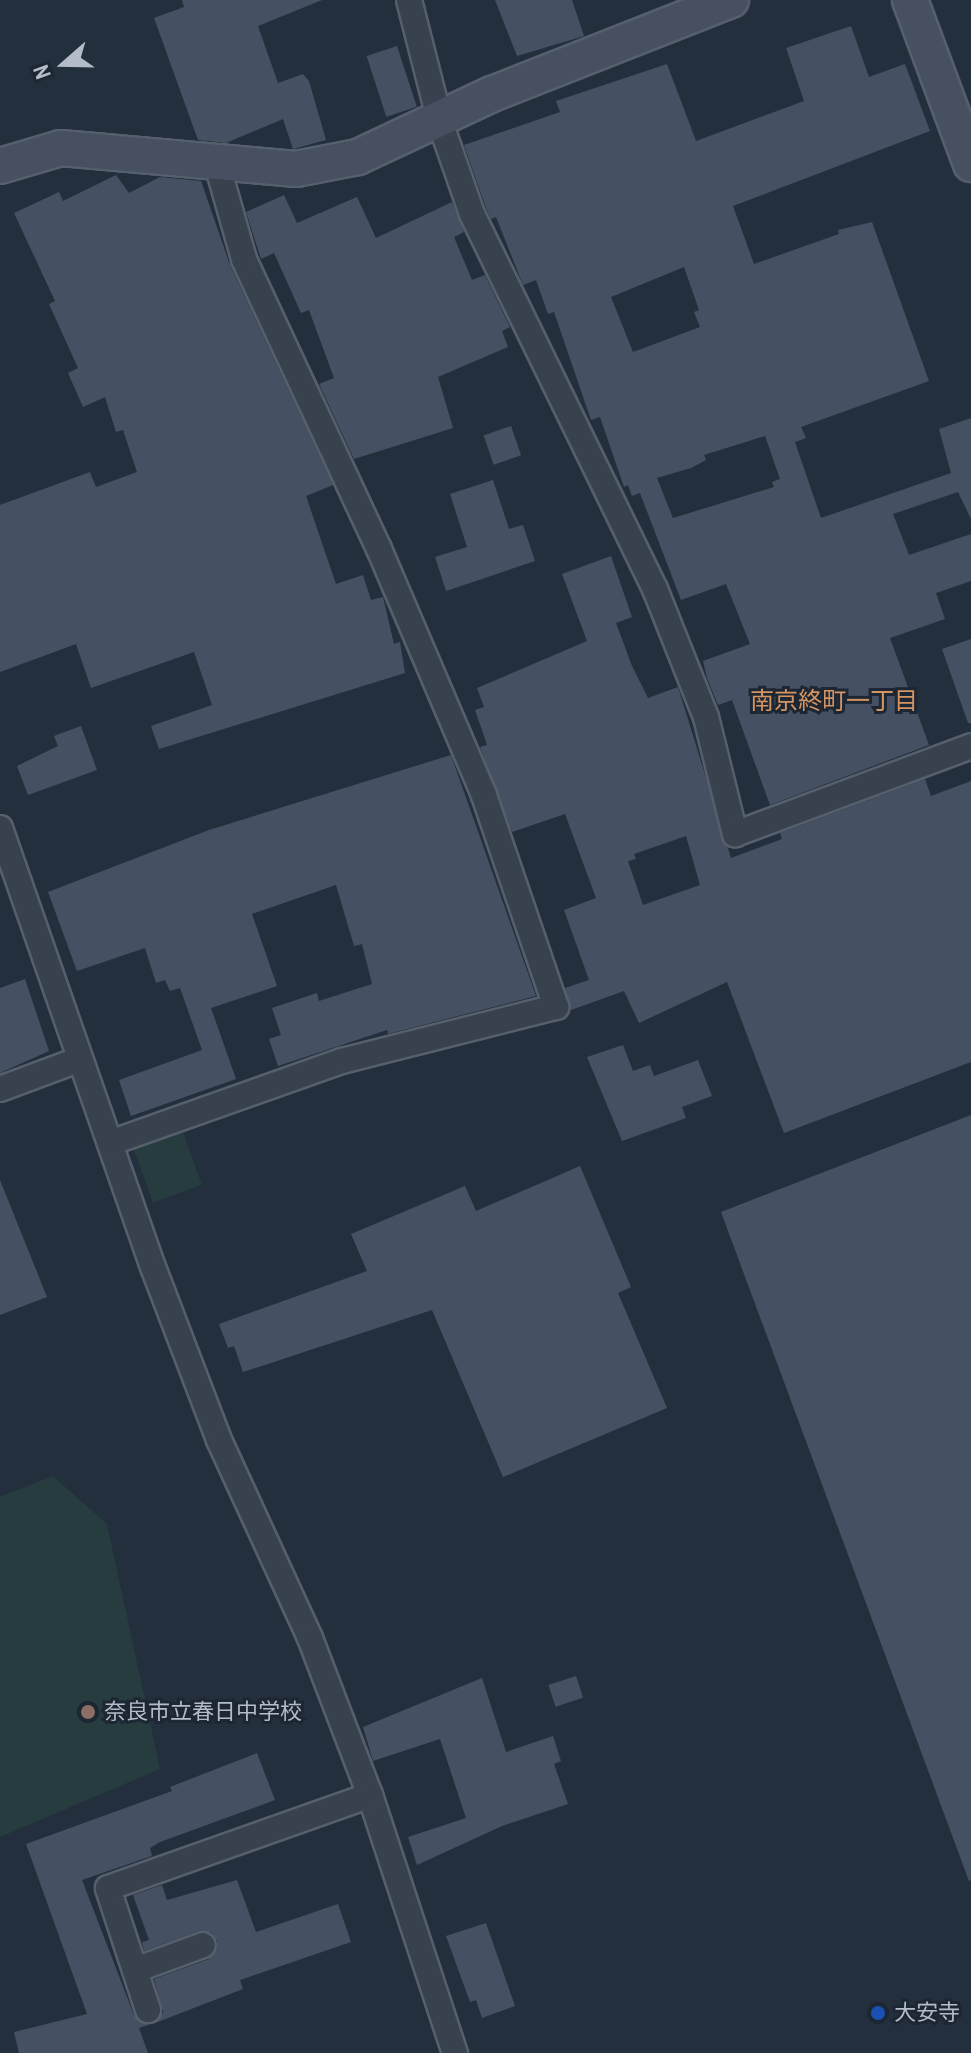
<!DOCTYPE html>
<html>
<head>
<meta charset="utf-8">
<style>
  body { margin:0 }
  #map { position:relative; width:971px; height:2053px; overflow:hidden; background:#242f3e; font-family:"Archivo Narrow","Noto Sans JP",sans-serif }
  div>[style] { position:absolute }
  .green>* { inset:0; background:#263c3f; transform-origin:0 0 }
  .building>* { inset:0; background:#455162; transform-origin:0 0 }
  .roads { filter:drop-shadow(2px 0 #565f6c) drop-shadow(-2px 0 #565f6c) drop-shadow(0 2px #565f6c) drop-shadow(0 -2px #565f6c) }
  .street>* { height:24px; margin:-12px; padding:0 12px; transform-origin:12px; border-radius:12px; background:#38414e }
  .secondary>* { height:34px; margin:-17px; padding:0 17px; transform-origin:17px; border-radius:17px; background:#465061 }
  .dots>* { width:22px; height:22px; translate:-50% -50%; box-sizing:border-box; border:4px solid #1d2633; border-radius:50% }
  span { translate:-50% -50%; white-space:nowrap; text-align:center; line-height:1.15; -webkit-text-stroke:6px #1d2633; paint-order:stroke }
  .poi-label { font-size:22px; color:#b4bcc9 }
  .left { translate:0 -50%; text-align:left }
  .neighbourhood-label { font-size:24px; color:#d59563 }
  .north { position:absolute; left:24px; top:24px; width:80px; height:80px; -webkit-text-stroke:6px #1d2633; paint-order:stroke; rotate:250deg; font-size:22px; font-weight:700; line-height:32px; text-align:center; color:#b4bcc9 }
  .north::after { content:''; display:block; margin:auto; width:28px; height:36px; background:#b4bcc9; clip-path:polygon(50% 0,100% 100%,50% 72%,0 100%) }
</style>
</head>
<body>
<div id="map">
  <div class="green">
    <i style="left:178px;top:1119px;width:70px;height:52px;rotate:70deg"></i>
    <i style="clip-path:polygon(53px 1476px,107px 1524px,160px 1769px,0 1837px,0 1497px)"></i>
  </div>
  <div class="building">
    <i style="clip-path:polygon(182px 0,322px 0,258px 26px,278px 83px,303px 74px,309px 81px,326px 140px,293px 149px,283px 119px,226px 143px,198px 140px,154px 18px,184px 7px)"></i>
    <i style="clip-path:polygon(495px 0,572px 0,584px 36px,517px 56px)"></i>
    <i style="clip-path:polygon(evenodd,851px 26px,869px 77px,905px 64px,930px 131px,733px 206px,754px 264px,839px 234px,838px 230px,872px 222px,929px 381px,801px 427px,806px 438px,795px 442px,821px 518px,951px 473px,939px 429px,971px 418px,971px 519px,958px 492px,893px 514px,909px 555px,971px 534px,971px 581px,936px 593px,945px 619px,890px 638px,929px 745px,770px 805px,732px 700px,718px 705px,707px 678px,703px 661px,750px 644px,726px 584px,681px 600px,640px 493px,632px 496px,628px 485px,624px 487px,600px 417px,591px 420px,554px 312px,548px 314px,536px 280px,523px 285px,496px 217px,491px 219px,486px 208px,464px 145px,560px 112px,556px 101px,667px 64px,696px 141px,804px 101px,786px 48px,851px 26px,684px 267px,699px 310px,694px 312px,700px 327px,633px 352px,611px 297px,684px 267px,851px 26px,765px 436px,780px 479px,772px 482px,774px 487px,673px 518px,657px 478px,691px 468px,706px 460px,704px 455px,765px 436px)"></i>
    <i style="left:397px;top:46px;width:64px;height:32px;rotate:72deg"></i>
    <i style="clip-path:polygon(116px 175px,129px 193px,160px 177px,201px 181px,230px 265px,333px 485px,306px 496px,336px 584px,363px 575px,371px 600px,383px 597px,394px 644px,400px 642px,405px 673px,159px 749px,151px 726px,212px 705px,194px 652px,91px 688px,76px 644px,0 672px,0 505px,90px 472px,96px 487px,137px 472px,123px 430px,116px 432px,105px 397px,83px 407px,68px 373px,78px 368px,49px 304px,55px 301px,14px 213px,59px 192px,63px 201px)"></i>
    <i style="clip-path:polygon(284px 195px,297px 223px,357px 197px,376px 238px,452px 202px,464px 232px,454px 237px,472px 280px,485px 275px,510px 327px,502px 331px,508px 347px,438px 377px,453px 428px,354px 459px,319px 384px,334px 378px,309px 310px,301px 313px,274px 253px,261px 259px,246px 212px)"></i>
    <i style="left:511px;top:426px;width:31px;height:29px;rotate:71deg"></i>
    <i style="clip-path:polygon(493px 480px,509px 529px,523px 525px,535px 561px,446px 591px,435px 557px,467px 547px,450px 494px)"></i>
    <i style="clip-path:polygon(evenodd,611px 556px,632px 617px,616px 623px,632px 666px,648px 698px,678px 687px,731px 858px,782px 839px,780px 833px,925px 779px,931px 796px,971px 781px,971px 1062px,784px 1133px,727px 982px,639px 1023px,624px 991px,571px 1010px,565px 988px,589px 980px,564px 910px,596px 898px,565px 814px,512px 832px,480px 747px,487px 745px,475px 710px,484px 707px,477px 688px,587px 641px,562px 574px,611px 556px,686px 836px,700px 885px,643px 905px,628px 861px,636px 859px,634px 854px,686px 836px)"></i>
    <i style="clip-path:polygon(971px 639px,971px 723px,968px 723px,942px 649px)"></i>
    <i style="clip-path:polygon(81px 726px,97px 770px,28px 795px,17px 766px,58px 746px,54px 736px)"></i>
    <i style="clip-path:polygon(451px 755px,536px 996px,388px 1034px,387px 1030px,278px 1066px,269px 1039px,281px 1035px,272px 1008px,317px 993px,319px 1001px,372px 984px,362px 944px,354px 946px,336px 885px,252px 914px,277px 986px,211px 1008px,236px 1079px,131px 1116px,119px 1080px,202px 1050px,180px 988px,170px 991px,165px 980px,156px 983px,145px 948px,77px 971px,48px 892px,209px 830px)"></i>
    <i style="clip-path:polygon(25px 979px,49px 1051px,0 1073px,0 988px)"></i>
    <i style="clip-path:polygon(623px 1045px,633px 1071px,650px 1065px,654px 1076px,698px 1060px,712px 1096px,682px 1107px,686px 1118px,622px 1141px,587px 1057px)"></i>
    <i style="clip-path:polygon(971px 1115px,971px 1880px,969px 1881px,721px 1212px)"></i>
    <i style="clip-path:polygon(580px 1166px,631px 1287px,618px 1293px,667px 1408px,503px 1477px,432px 1310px,243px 1372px,234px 1346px,228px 1348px,219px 1324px,367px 1271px,351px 1234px,465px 1186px,476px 1211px)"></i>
    <i style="clip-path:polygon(0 1180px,47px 1297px,0 1315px)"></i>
    <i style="left:576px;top:1676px;width:23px;height:29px;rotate:72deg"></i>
    <i style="clip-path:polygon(482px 1678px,506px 1752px,553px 1736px,561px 1761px,554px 1764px,568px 1804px,502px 1826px,417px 1865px,408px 1837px,466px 1818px,440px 1739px,373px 1761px,363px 1727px)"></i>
    <i style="clip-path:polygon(257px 1753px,275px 1800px,160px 1842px,150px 1848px,152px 1856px,82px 1880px,134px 2015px,151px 2024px,139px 2028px,148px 2053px,19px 2053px,14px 2032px,87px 2014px,26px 1844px,172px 1791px,170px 1787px)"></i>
    <i style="clip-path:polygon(237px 1880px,256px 1932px,338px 1904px,351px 1942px,240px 1980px,243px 1989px,155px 2023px,163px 2012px,154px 1979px,209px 1959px,217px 1941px,212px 1933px,199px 1931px,144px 1951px,142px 1942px,149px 1940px,133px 1895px,162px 1885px,167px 1900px)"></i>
    <i style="clip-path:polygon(486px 1923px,515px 2006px,482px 2018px,476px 2000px,470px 2002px,446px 1936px)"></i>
  </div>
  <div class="roads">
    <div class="street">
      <i style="left:409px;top:0;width:126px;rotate:75.7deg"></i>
      <i style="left:440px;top:122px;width:97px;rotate:70.8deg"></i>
      <i style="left:472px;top:214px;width:417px;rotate:64deg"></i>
      <i style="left:655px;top:589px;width:138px;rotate:68.3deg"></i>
      <i style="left:706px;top:717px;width:121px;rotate:76.1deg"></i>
      <i style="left:735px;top:834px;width:252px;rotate:-20.4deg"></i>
      <i style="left:0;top:828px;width:465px;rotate:70.8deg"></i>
      <i style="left:153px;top:1267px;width:185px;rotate:69.1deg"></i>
      <i style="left:219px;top:1440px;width:218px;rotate:65.3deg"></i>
      <i style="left:310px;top:1638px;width:168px;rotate:69.1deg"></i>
      <i style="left:370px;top:1795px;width:272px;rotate:71.8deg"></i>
      <i style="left:0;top:1089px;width:83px;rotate:-20.4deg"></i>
      <i style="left:110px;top:1143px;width:246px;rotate:-19.5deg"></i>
      <i style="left:342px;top:1061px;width:221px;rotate:-14.2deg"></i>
      <i style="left:556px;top:1007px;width:224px;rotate:-108.8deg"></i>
      <i style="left:484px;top:795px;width:267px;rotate:-113.1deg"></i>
      <i style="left:379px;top:549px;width:320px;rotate:-115deg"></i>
      <i style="left:244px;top:259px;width:99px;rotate:-105.9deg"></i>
      <i style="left:135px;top:1970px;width:72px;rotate:-20.2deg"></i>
      <i style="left:148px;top:2010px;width:128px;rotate:-108.2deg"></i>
      <i style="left:108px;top:1888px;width:278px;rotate:-19.5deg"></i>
    </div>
    <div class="secondary">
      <i style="left:910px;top:0;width:175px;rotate:69.6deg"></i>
      <i style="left:0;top:166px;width:64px;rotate:-16.4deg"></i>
      <i style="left:61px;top:148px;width:236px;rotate:5.1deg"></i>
      <i style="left:296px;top:169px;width:63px;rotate:-11deg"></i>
      <i style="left:358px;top:157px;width:148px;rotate:-25.2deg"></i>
      <i style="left:492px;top:94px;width:257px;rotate:-21.5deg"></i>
    </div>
  </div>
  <div class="dots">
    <i style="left:88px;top:1712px;background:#8d6e63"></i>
    <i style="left:878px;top:2013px;background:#1a4fb4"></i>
  </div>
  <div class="poi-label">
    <span class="left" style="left:104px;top:1712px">奈良市立春日中学校</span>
    <span class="left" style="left:894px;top:2013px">大安寺</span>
  </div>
  <div class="neighbourhood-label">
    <span style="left:834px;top:701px">南京終町一丁目</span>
  </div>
  <div class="north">N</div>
</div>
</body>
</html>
